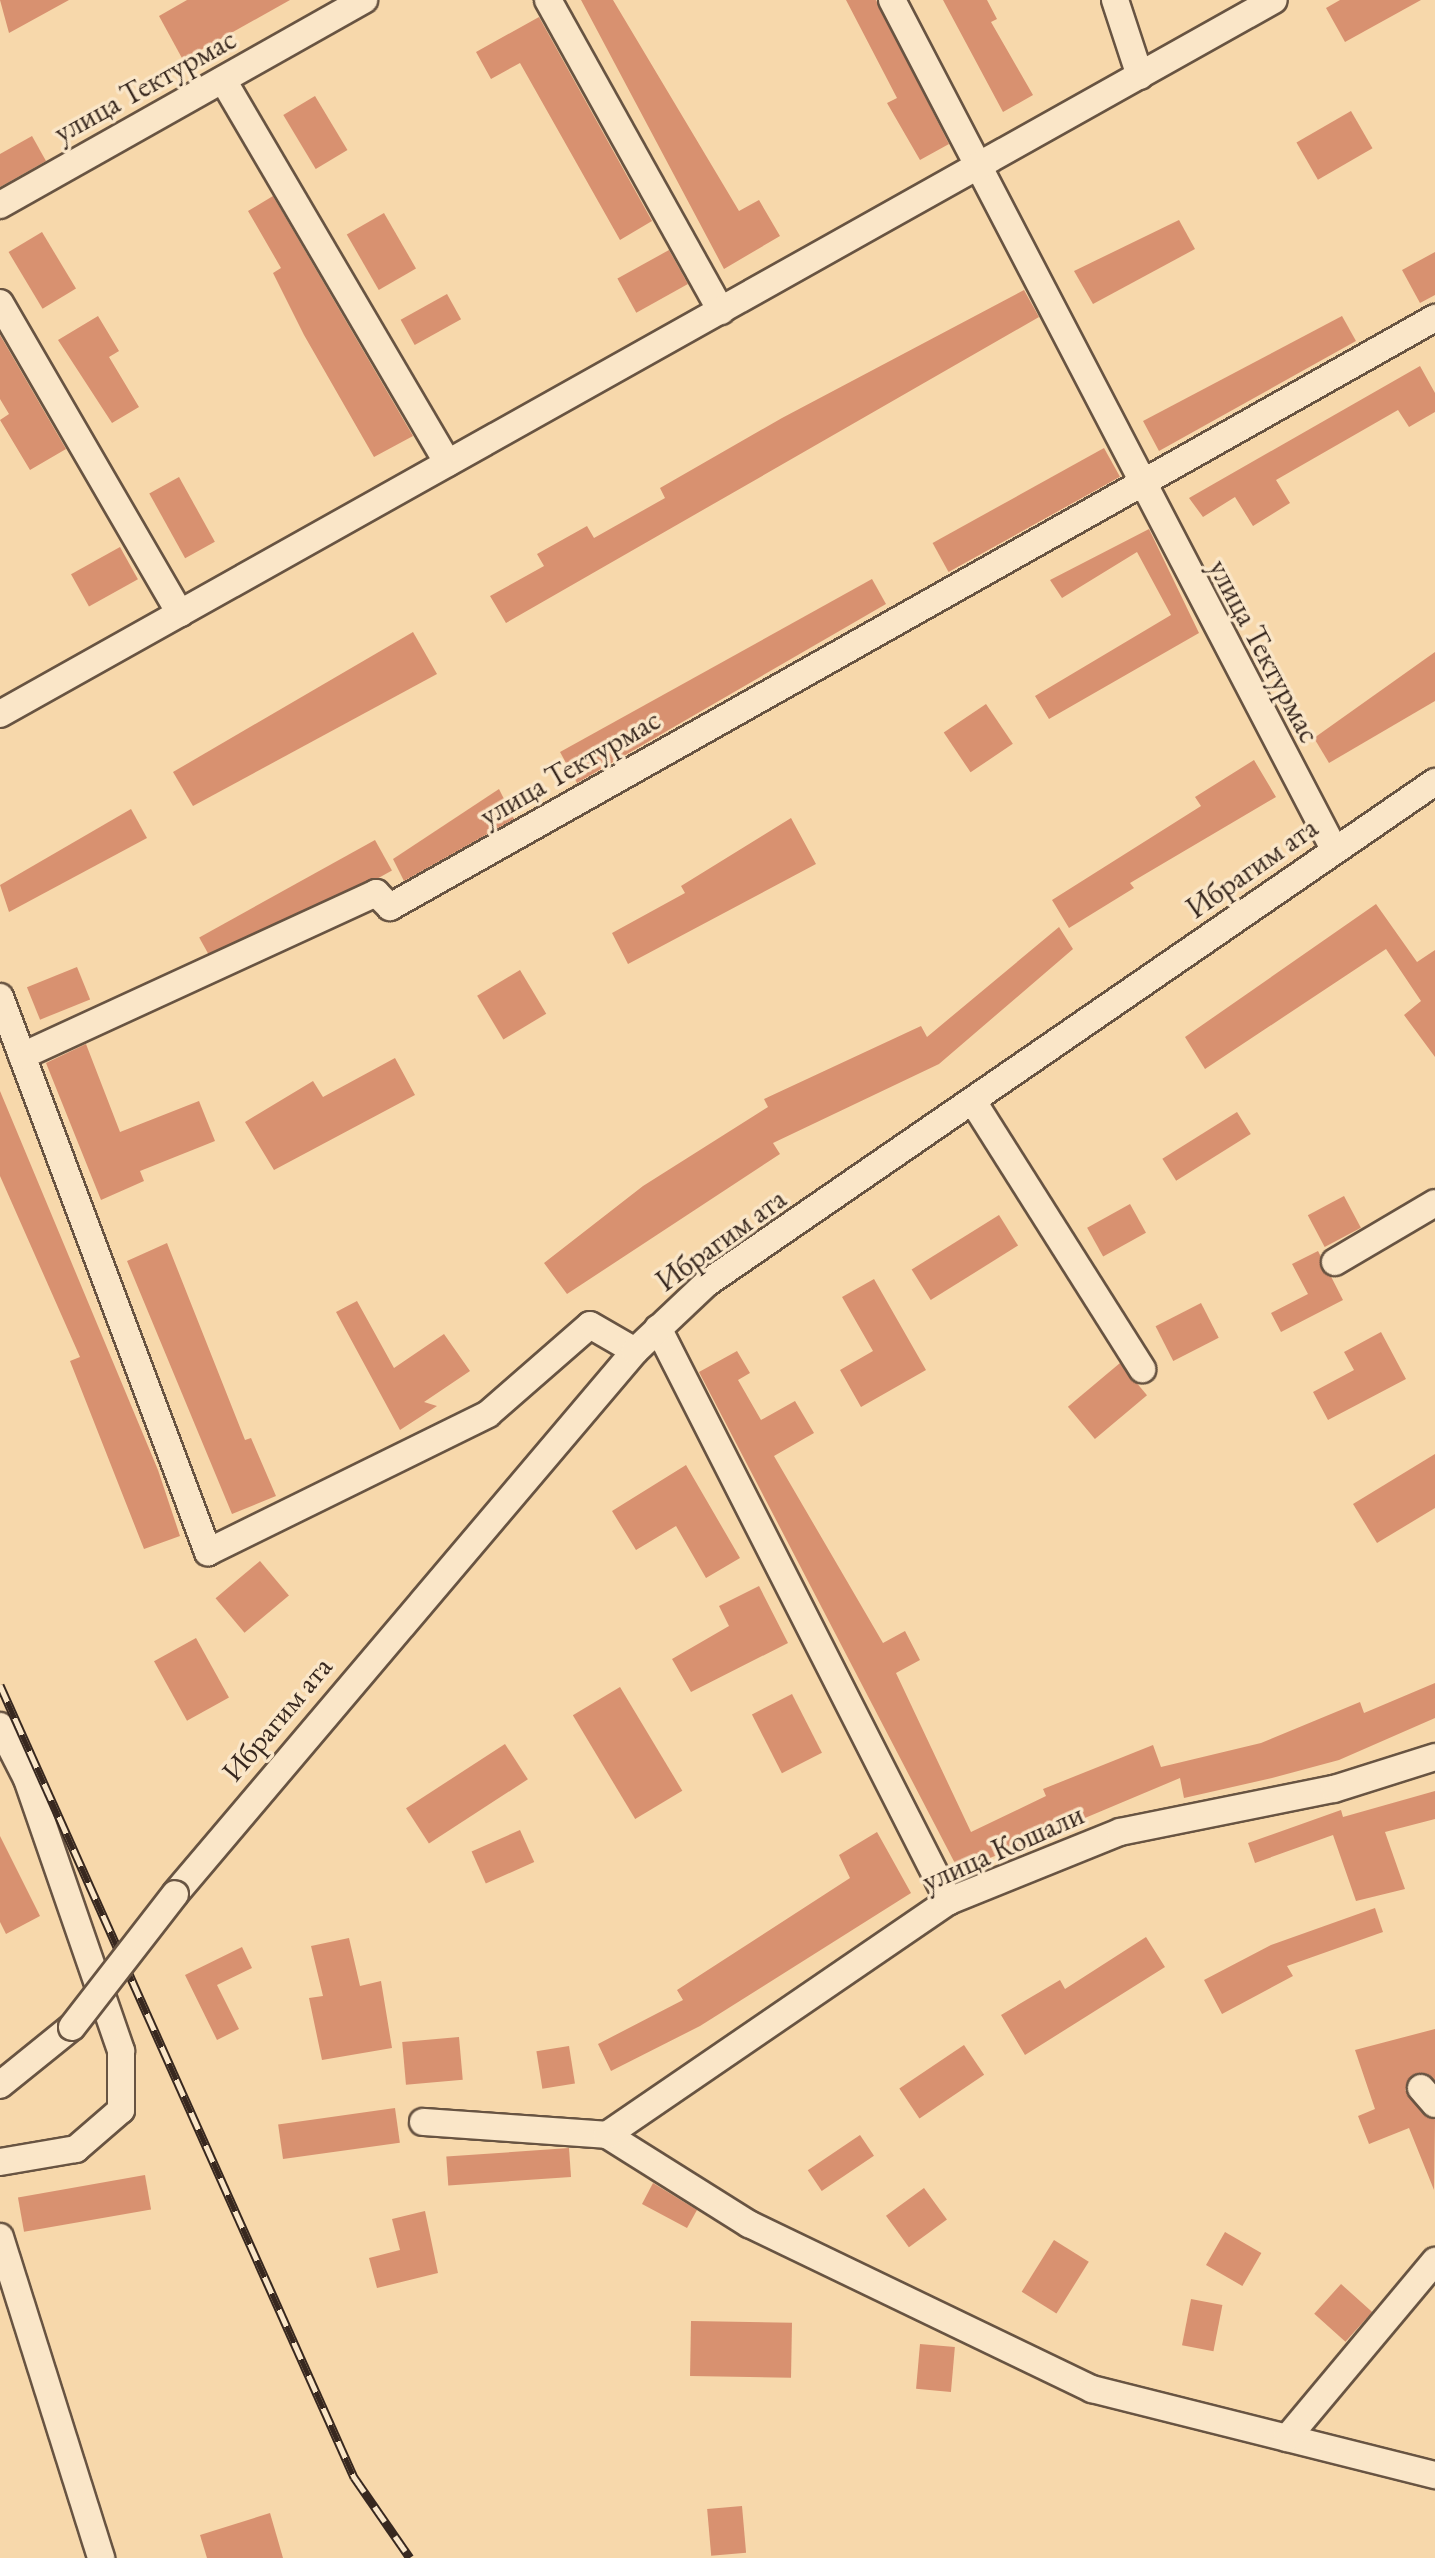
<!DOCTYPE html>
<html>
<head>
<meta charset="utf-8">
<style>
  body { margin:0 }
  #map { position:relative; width:1435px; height:2558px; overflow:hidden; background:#f7d8ab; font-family:"EB Garamond",serif }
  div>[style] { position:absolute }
  .building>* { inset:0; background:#d89170; transform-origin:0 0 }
  .roads { filter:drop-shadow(2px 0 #685442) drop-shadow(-2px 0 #685442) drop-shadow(0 2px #685442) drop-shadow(0 -2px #685442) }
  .minor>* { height:26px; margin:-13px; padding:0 13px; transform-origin:13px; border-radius:13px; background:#fae6c8 }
  .rail>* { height:9px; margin-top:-4.5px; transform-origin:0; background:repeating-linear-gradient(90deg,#fae6c8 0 18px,#38281f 0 36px); box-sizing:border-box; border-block:2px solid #38281f }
  .bridges { filter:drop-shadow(2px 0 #685442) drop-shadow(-2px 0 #685442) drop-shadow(0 2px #685442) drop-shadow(0 -2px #685442) }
  .minor-bridge>* { height:26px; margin:-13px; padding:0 13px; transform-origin:13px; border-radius:13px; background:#fae6c8 }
  span { translate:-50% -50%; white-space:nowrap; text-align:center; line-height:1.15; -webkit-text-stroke:7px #fae6c8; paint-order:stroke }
  .street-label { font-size:30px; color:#38281f }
</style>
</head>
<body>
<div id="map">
  <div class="building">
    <i style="clip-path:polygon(0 0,69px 0,9px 33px)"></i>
    <i style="clip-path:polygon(187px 0,290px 0,183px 60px,159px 16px)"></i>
    <i style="clip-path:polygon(581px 0,613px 0,739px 211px,759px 200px,780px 236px,724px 269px)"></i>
    <i style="clip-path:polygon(846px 0,876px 0,949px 144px,920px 160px,887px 103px,897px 98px)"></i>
    <i style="clip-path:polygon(943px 0,987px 0,997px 19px,991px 22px,1033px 95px,1003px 112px)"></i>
    <i style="clip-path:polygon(1340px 0,1421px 0,1345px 42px,1326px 8px)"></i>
    <i style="clip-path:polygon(539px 17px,652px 221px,620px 240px,520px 63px,491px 79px,476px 52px)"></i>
    <i style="left:315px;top:96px;width:63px;height:37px;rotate:59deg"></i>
    <i style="left:1351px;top:111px;width:43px;height:63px;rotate:60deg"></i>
    <i style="clip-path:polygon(32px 136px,46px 161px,0 187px,0 154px)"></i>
    <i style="clip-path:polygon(273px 196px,413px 436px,374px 457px,304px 335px,273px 273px,281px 268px,248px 211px)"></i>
    <i style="left:384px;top:213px;width:64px;height:43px;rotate:60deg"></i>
    <i style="clip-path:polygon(1179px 220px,1195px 249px,1093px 304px,1074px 271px)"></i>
    <i style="left:42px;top:232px;width:66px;height:39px;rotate:59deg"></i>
    <i style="left:669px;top:250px;width:39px;height:59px;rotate:61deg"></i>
    <i style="clip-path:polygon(1435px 252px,1435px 295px,1420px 303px,1402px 270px)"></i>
    <i style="clip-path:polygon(1024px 290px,1039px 317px,506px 623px,490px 596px,544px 566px,537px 554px,587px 526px,594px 538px,665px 498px,660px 488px,782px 418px)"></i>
    <i style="left:447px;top:294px;width:29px;height:53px;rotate:61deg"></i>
    <i style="clip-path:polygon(98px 316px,119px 351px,109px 357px,139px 407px,112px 423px,58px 340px)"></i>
    <i style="clip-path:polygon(1342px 316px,1356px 341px,1159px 451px,1143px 421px)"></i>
    <i style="clip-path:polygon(0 335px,66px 449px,30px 470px,0 420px,9px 414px,0 399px)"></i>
    <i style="clip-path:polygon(1420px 366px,1435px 393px,1435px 412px,1409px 427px,1398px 410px,1276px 480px,1290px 503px,1253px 526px,1235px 497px,1203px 517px,1189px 498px)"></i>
    <i style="left:1104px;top:448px;width:33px;height:196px;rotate:61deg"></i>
    <i style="left:179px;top:477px;width:74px;height:34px;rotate:61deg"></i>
    <i style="clip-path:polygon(1149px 529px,1199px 633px,1049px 719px,1035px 696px,1171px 615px,1137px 552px,1062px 598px,1050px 580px)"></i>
    <i style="left:120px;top:547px;width:37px;height:56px;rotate:61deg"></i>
    <i style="clip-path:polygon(872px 579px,886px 604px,577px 783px,560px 752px)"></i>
    <i style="clip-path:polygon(413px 632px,437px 674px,193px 806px,173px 772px)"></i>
    <i style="clip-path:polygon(1435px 652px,1435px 701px,1329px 763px,1314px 738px)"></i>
    <i style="left:986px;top:704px;width:48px;height:51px;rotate:56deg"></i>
    <i style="clip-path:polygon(1254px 760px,1276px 797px,1130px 883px,1134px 888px,1069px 928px,1052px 900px,1201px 806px,1195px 797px)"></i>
    <i style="clip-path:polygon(499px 789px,514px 819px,404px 881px,393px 859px)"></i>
    <i style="clip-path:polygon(131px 809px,147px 838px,9px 912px,0 885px)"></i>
    <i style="clip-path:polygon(791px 818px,816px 864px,628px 964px,612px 933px,685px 893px,681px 886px)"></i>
    <i style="left:375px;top:840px;width:35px;height:201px;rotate:61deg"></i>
    <i style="clip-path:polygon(1376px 904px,1417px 962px,1435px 950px,1435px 1057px,1404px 1015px,1421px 1001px,1386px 949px,1205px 1069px,1185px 1037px)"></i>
    <i style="clip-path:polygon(1059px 927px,1073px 949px,939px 1064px,773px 1143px,780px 1154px,567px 1294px,544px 1263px,643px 1186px,768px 1107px,764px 1099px,921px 1026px,927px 1037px)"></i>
    <i style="left:77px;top:967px;width:35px;height:54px;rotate:68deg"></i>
    <i style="left:520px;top:970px;width:51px;height:50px;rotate:59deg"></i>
    <i style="clip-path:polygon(86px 1044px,120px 1132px,199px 1101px,215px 1141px,140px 1171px,144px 1181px,101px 1200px,46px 1063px)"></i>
    <i style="clip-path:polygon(395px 1058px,415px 1095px,274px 1170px,245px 1122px,313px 1081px,323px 1097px)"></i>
    <i style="clip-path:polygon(0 1091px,158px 1470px,180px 1536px,144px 1549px,70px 1361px,80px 1357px,0 1176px)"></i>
    <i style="left:1237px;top:1112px;width:26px;height:88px;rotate:58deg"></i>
    <i style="left:1344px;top:1196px;width:36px;height:41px;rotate:62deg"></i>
    <i style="left:1130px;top:1204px;width:33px;height:49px;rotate:61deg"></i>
    <i style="left:999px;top:1215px;width:36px;height:103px;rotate:58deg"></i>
    <i style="clip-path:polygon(167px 1243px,245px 1440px,251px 1438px,276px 1496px,232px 1514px,127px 1261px)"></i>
    <i style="clip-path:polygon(1318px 1251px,1343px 1300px,1281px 1332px,1271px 1313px,1308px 1294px,1292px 1264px)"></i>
    <i style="clip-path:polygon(874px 1279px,926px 1370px,861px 1407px,840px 1370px,873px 1351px,842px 1297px)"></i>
    <i style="clip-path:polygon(357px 1301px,394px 1368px,444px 1334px,470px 1371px,424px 1402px,437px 1406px,400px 1430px,336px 1312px)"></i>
    <i style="left:1201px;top:1303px;width:39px;height:51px;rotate:63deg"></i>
    <i style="clip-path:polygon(1381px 1332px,1406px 1379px,1328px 1420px,1313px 1392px,1354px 1370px,1344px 1352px)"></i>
    <i style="clip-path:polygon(737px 1351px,750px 1373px,738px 1380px,761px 1420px,795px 1401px,814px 1433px,774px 1456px,883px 1643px,905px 1631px,920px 1660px,896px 1673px,971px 1832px,1046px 1796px,1043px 1789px,1153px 1745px,1161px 1767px,1261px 1743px,1360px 1702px,1364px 1713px,1435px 1683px,1435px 1718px,1339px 1760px,1272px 1778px,1184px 1798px,1180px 1778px,959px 1871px,699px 1372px)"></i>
    <i style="left:1120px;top:1363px;width:42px;height:68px;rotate:50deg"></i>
    <i style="clip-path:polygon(1435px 1454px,1435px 1508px,1377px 1543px,1353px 1504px)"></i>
    <i style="clip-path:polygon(686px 1465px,740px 1558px,706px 1578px,676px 1526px,636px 1550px,612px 1511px)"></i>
    <i style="left:260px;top:1561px;width:45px;height:58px;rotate:50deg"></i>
    <i style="clip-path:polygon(759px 1586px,788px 1643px,691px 1692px,672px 1659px,729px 1626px,719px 1606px)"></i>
    <i style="left:196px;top:1638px;width:68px;height:48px;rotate:61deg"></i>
    <i style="left:620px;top:1687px;width:121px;height:55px;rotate:59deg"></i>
    <i style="left:792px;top:1694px;width:66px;height:45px;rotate:63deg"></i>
    <i style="left:505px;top:1744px;width:42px;height:118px;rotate:57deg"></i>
    <i style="clip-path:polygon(1435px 1791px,1435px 1819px,1385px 1832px,1405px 1889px,1356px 1901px,1333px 1835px,1255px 1863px,1248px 1843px,1341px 1810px,1343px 1817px)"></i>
    <i style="left:520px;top:1830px;width:35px;height:53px;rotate:66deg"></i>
    <i style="clip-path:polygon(877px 1832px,911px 1893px,700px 2026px,611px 2071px,598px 2044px,683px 2000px,677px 1990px,850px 1878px,839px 1855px)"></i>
    <i style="clip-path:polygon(0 1836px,40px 1916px,6px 1934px,0 1922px)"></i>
    <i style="clip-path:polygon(1375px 1908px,1383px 1932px,1287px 1966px,1293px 1976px,1222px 2014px,1204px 1980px,1271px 1945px)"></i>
    <i style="clip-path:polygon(1146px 1937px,1165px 1967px,1025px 2055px,1001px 2015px,1060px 1980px,1065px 1989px)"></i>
    <i style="clip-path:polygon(349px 1938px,360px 1986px,381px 1981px,392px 2048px,322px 2060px,309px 1998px,323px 1996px,311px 1946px)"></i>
    <i style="clip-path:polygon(242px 1947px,252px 1968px,217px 1985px,239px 2029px,217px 2040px,185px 1975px)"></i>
    <i style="clip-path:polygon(1435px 2029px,1435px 2080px,1417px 2073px,1405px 2090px,1435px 2120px,1434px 2190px,1409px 2128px,1369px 2144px,1358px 2116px,1375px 2109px,1355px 2050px)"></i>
    <i style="left:459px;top:2037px;width:43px;height:57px;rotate:85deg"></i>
    <i style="left:964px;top:2045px;width:36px;height:78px;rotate:56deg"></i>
    <i style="left:569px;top:2046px;width:38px;height:33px;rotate:81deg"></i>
    <i style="left:395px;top:2108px;width:35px;height:118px;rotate:82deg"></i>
    <i style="left:860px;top:2135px;width:25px;height:63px;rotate:56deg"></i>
    <i style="left:569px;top:2148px;width:29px;height:123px;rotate:86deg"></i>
    <i style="left:145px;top:2175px;width:35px;height:129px;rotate:80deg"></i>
    <i style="clip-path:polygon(653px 2183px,697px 2210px,687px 2228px,642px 2204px)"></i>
    <i style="left:924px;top:2188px;width:39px;height:47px;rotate:54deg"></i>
    <i style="clip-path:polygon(425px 2211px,438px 2273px,377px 2288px,369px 2258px,400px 2250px,392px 2219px)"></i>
    <i style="left:1225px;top:2232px;width:42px;height:38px;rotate:30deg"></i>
    <i style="left:1054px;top:2240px;width:41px;height:61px;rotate:32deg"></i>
    <i style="left:1341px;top:2284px;width:42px;height:40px;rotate:42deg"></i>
    <i style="left:1191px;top:2299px;width:32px;height:47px;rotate:11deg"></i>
    <i style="left:691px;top:2321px;width:101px;height:55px;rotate:1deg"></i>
    <i style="left:920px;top:2344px;width:35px;height:45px;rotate:5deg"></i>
    <i style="left:742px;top:2506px;width:47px;height:35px;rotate:85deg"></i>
    <i style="clip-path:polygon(270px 2513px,283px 2558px,207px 2558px,200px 2535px)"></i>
  </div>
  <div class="roads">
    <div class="minor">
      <i style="left:548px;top:0;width:356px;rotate:60.9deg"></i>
      <i style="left:892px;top:0;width:957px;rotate:62.5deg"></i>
      <i style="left:1115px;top:0;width:80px;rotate:71.8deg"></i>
      <i style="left:223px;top:80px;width:444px;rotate:59.6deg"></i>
      <i style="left:0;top:205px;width:418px;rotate:-29.4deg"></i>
      <i style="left:0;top:303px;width:359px;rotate:59.9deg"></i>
      <i style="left:0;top:714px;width:1460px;rotate:-29.27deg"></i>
      <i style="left:0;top:997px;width:593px;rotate:69.46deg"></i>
      <i style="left:208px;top:1552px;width:312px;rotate:-26.2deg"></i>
      <i style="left:488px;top:1414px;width:135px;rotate:-41.1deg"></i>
      <i style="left:590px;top:1325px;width:52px;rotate:30deg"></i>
      <i style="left:22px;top:1056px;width:390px;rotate:-24.7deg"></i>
      <i style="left:376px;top:893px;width:20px;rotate:45deg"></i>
      <i style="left:390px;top:907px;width:1200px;rotate:-29.41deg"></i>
      <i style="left:974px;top:1103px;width:315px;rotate:57.7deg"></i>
      <i style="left:1335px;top:1262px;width:116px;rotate:-30.5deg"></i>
      <i style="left:658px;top:1328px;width:643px;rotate:63.08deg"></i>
      <i style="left:0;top:1726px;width:59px;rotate:63deg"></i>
      <i style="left:27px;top:1779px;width:288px;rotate:70.9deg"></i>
      <i style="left:121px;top:2051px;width:59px;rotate:90deg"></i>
      <i style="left:121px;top:2110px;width:60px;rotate:139.1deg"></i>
      <i style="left:76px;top:2149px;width:77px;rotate:170.3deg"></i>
      <i style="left:175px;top:1894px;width:712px;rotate:-49.73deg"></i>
      <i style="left:635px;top:1351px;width:99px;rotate:-43.4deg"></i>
      <i style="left:707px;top:1283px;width:884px;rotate:-34.54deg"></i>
      <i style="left:0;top:2085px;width:92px;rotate:-38.9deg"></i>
      <i style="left:1421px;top:2088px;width:21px;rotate:49deg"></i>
      <i style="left:423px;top:2122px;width:184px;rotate:4deg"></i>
      <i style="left:607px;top:2135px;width:168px;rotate:32.1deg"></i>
      <i style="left:749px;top:2224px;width:381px;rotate:25.7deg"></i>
      <i style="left:1092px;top:2389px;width:354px;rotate:14.1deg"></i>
      <i style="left:607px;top:2135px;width:414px;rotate:-34.4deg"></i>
      <i style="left:949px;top:1901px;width:184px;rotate:-22deg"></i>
      <i style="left:1120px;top:1832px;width:218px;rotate:-11.4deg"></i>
      <i style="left:1334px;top:1789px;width:106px;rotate:-17.6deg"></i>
      <i style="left:0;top:2237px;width:337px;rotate:72.5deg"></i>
      <i style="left:1287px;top:2438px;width:231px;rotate:-50.1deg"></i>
    </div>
  </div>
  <div class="rail">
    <i style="left:0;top:1685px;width:868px;rotate:65.92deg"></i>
    <i style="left:354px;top:2477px;width:98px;rotate:55.3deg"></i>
  </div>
  <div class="bridges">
    <div class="minor-bridge">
      <i style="left:72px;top:2027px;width:168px;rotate:-52.2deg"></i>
    </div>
  </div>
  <div class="street-label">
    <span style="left:145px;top:86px;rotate:-29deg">улица Тектурмас</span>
    <span style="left:1264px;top:651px;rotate:62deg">улица Тектурмас</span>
    <span style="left:570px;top:768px;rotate:-30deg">улица Тектурмас</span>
    <span style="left:1252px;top:868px;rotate:-35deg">Ибрагим ата</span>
    <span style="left:721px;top:1240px;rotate:-36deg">Ибрагим ата</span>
    <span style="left:277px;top:1719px;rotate:-50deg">Ибрагим ата</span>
    <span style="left:1003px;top:1848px;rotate:-24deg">улица Кошали</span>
  </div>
</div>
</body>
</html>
